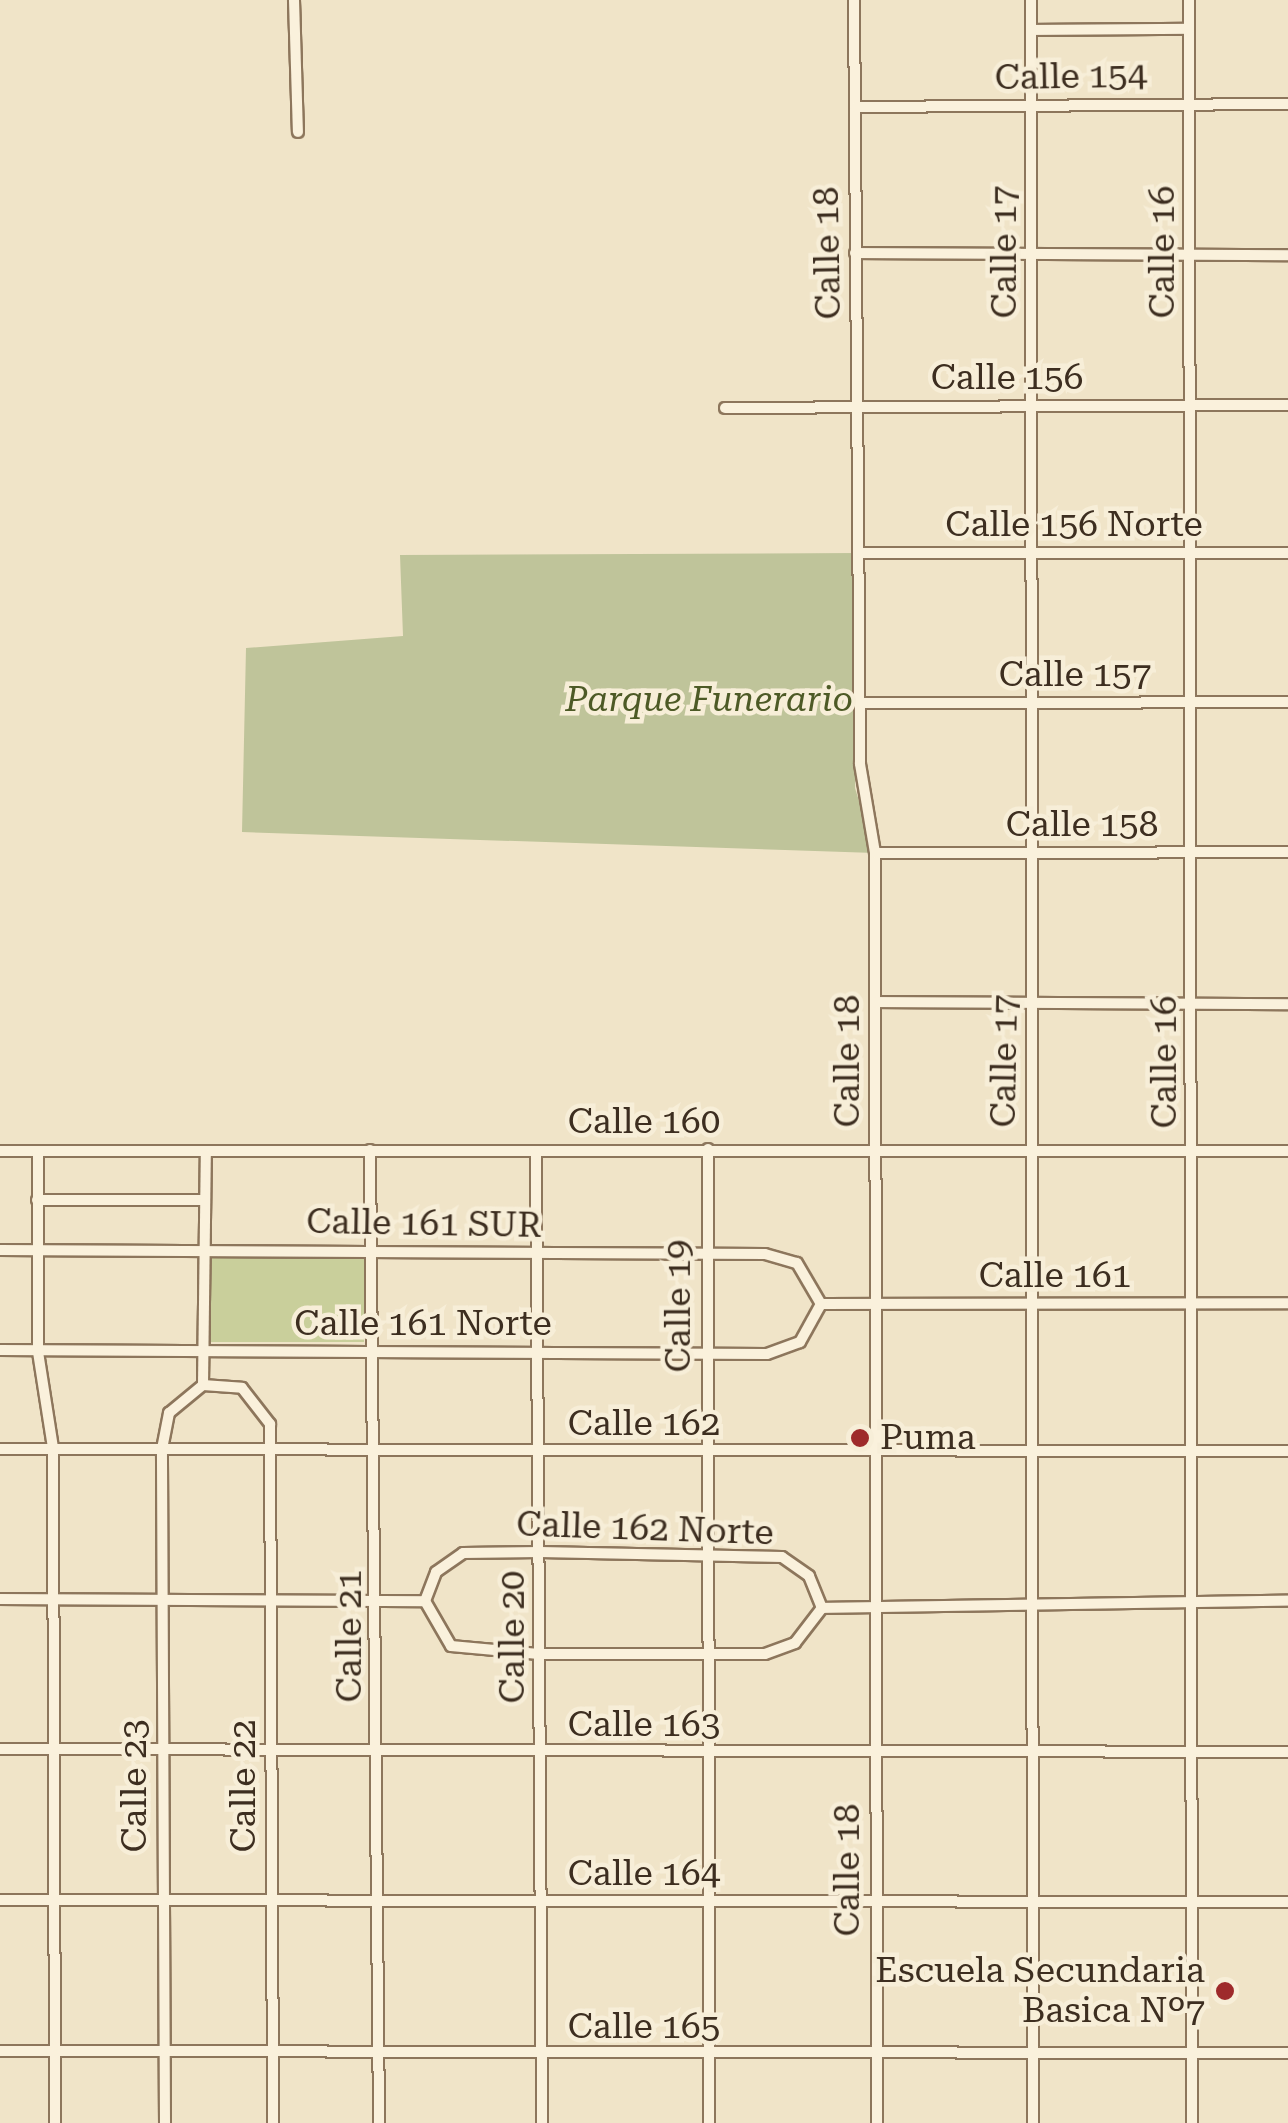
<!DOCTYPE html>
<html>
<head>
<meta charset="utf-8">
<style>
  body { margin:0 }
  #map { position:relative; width:1288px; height:2123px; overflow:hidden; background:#f0e4c8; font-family:"Roboto Serif",serif }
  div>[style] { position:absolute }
  .green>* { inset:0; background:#c9cf9b; transform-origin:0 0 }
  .cemetery>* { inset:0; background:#bfc49a }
  .roads { filter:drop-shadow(2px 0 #8d765c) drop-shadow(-2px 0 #8d765c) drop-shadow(0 2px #8d765c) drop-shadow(0 -2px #8d765c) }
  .minor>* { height:10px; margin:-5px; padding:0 5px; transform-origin:5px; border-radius:5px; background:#faf1dc }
  .dots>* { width:28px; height:28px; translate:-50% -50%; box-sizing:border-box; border:5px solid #f7eed8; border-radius:50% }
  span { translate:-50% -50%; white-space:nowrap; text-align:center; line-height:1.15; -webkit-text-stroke:9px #f7eed8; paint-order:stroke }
  .street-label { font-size:35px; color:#3d2e20 }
  .park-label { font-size:35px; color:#4d5a26; font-style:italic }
  .poi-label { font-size:35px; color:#3d2e20 }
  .left { translate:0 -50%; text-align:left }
  .right { translate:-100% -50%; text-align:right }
</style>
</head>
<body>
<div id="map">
  <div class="green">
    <i style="left:209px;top:1256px;width:155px;height:86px"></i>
  </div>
  <div class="cemetery">
    <i style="clip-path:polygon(860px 553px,855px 788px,875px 853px,242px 832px,246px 648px,403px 636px,400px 555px)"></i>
  </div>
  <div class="roads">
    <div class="minor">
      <i style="left:294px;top:0;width:132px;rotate:88.3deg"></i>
      <i style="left:854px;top:0;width:764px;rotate:89.55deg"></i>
      <i style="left:860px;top:764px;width:90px;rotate:80.4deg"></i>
      <i style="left:875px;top:853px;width:1270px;rotate:89.91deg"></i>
      <i style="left:1031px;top:0;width:2123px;rotate:89.95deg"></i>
      <i style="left:1189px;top:0;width:2123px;rotate:89.92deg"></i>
      <i style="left:1032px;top:30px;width:157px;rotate:-0.4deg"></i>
      <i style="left:855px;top:107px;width:433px;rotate:-0.4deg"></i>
      <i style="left:855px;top:253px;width:433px;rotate:0.3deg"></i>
      <i style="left:725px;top:408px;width:563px;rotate:-0.31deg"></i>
      <i style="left:860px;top:553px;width:428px"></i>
      <i style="left:862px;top:703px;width:426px;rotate:-0.1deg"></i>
      <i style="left:875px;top:853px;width:413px;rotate:-0.1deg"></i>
      <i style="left:876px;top:1002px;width:412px;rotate:0.3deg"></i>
      <i style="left:708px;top:1149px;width:974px;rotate:89.94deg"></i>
      <i style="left:370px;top:1150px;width:973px;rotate:89.47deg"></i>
      <i style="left:0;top:1151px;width:1288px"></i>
      <i style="left:38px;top:1151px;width:201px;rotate:90deg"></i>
      <i style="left:38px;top:1352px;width:97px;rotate:81.1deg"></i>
      <i style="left:53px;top:1448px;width:675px;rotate:89.83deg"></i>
      <i style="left:536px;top:1151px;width:972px;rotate:89.65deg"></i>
      <i style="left:37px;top:1200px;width:168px"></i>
      <i style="left:0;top:1250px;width:765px;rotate:0.3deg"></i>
      <i style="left:765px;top:1254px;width:33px;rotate:16deg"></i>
      <i style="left:797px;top:1263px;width:48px;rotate:59.7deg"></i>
      <i style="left:821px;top:1304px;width:467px;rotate:-0.1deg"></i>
      <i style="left:0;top:1350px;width:767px;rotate:0.3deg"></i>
      <i style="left:767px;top:1354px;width:35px;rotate:-20deg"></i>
      <i style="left:800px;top:1342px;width:43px;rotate:-61.1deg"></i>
      <i style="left:203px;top:1385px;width:231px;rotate:-89.3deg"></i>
      <i style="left:0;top:1449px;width:1288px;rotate:0.09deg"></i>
      <i style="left:0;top:1599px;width:425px;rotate:0.3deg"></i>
      <i style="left:425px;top:1601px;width:31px;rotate:-69deg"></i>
      <i style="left:436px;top:1572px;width:33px;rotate:-35deg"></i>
      <i style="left:463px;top:1553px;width:77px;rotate:-0.7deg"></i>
      <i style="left:540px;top:1552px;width:242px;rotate:1.2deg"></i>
      <i style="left:782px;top:1557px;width:33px;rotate:35deg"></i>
      <i style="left:809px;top:1576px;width:35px;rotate:68deg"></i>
      <i style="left:822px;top:1608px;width:466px;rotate:-0.9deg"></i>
      <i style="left:425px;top:1601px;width:52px;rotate:60deg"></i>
      <i style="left:451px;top:1646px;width:88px;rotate:5.2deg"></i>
      <i style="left:539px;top:1654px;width:226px"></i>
      <i style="left:765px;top:1654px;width:32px;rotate:-20deg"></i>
      <i style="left:795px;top:1643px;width:44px;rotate:-52.4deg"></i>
      <i style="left:0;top:1749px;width:1288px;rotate:0.13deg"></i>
      <i style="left:0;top:1900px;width:1288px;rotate:0.09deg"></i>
      <i style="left:0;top:2051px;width:1288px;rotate:0.09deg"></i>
      <i style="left:165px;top:2123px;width:674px;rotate:-90.26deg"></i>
      <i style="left:162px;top:1449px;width:37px;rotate:-79deg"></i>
      <i style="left:169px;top:1413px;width:44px;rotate:-39.5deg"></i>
      <i style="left:203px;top:1385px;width:39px;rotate:4deg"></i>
      <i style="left:242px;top:1388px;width:46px;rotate:52.1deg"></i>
      <i style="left:270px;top:1424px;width:699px;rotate:89.75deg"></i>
    </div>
  </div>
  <div class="dots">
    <i style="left:860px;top:1438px;background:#9e2a2b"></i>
    <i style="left:1225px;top:1991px;background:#9e2a2b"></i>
  </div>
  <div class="street-label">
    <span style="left:1071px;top:77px;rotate:-1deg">Calle 154</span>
    <span style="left:1005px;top:252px;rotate:-90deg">Calle 17</span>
    <span style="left:1163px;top:252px;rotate:-90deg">Calle 16</span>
    <span style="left:828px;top:253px;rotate:-91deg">Calle 18</span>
    <span style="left:1007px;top:378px">Calle 156</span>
    <span style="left:1074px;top:525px">Calle 156 Norte</span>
    <span style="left:1075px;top:675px">Calle 157</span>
    <span style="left:1082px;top:825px">Calle 158</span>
    <span style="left:848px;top:1061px;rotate:-90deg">Calle 18</span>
    <span style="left:1005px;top:1061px;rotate:-89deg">Calle 17</span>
    <span style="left:1165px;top:1062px;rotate:-90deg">Calle 16</span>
    <span style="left:644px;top:1122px">Calle 160</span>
    <span style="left:424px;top:1224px;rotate:1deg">Calle 161 SUR</span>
    <span style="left:1055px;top:1276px">Calle 161</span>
    <span style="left:679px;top:1306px;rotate:-90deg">Calle 19</span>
    <span style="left:423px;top:1324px">Calle 161 Norte</span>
    <span style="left:644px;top:1424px">Calle 162</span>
    <span style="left:645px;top:1529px;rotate:2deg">Calle 162 Norte</span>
    <span style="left:350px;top:1636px;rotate:-90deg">Calle 21</span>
    <span style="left:513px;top:1637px;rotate:-90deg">Calle 20</span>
    <span style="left:644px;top:1725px">Calle 163</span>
    <span style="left:135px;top:1786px;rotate:-90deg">Calle 23</span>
    <span style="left:244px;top:1786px;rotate:-90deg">Calle 22</span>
    <span style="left:848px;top:1870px;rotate:-90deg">Calle 18</span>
    <span style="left:644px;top:1874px">Calle 164</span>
    <span style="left:644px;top:2027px">Calle 165</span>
  </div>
  <div class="park-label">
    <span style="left:709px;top:700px">Parque Funerario</span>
  </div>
  <div class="poi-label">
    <span class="left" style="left:880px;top:1438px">Puma</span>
    <span class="right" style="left:1205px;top:1991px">Escuela Secundaria<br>Basica Nº7</span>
  </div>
</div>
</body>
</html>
